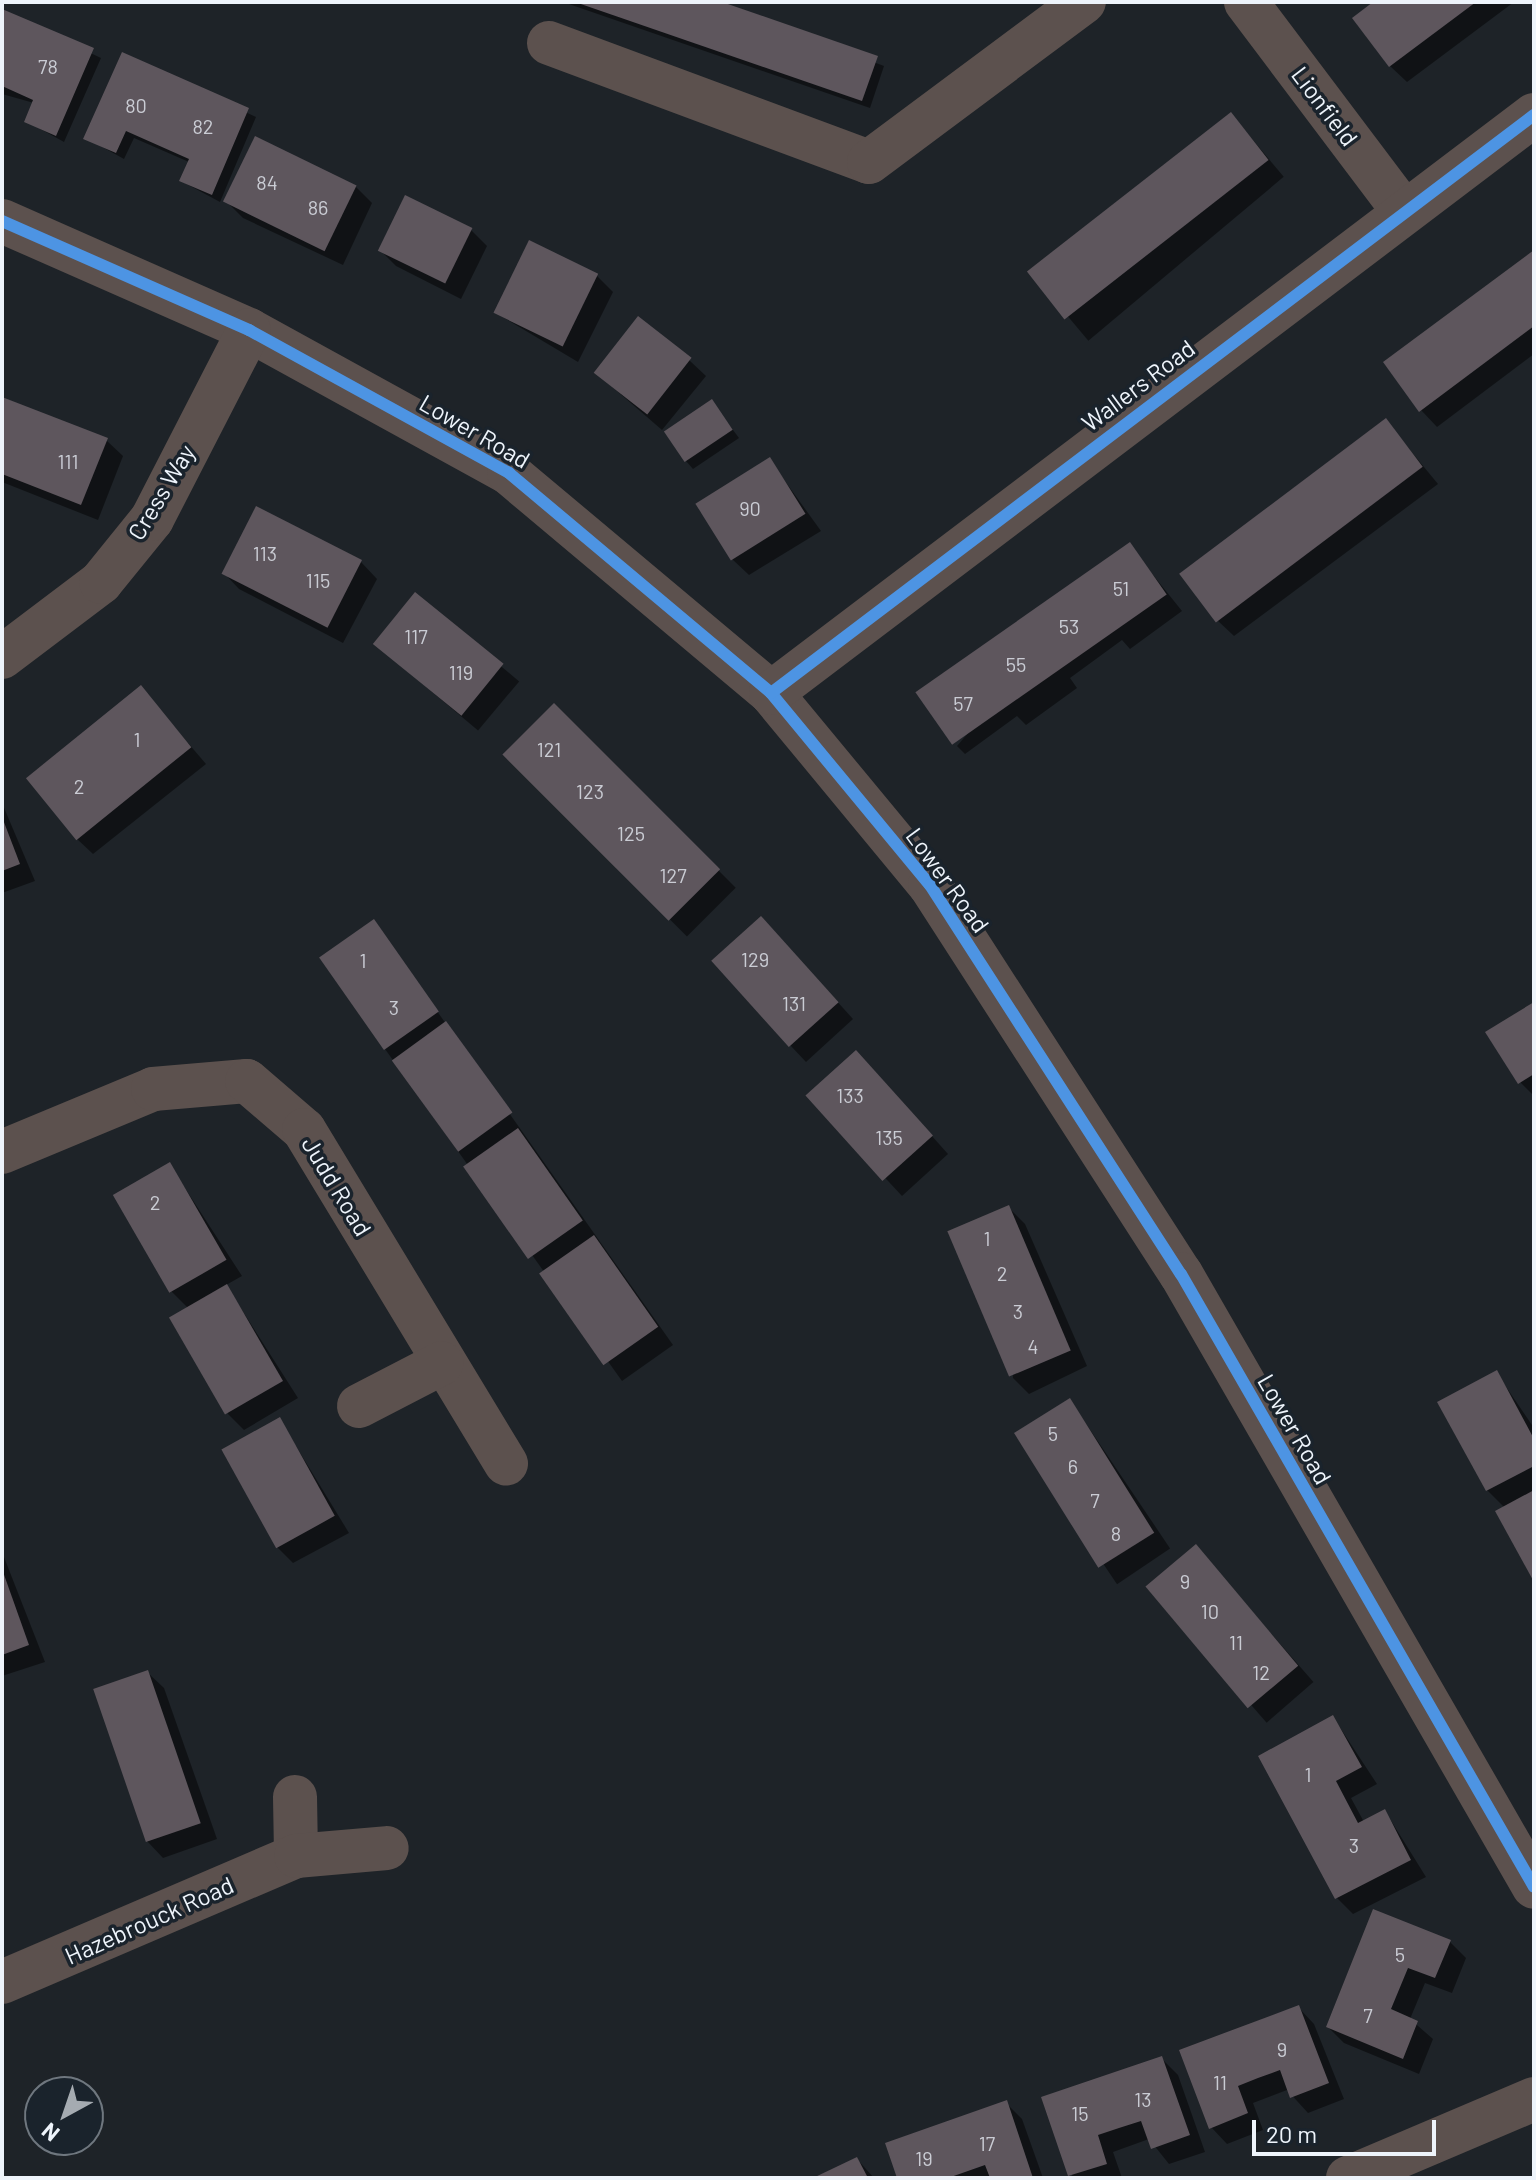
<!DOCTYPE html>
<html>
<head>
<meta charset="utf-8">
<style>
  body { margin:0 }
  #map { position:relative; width:1536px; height:2180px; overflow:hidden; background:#1e2328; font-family:Barlow,sans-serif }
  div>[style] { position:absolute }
  .shadow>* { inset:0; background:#0007; transform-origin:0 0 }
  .building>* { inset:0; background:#5e565d; transform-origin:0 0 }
  .minor>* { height:44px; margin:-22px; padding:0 22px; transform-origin:22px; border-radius:22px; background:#5c514e }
  .cycleway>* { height:12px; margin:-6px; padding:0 6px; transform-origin:6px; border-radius:6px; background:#4d94e3 }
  span { translate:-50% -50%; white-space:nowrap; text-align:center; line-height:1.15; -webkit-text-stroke:7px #1a232c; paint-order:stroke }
  .number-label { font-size:20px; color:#caccd4 }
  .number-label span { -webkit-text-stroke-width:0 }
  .street-label { font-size:24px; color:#eef4fb }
  .frame { position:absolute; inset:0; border:4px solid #eef4fb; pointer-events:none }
  .north { position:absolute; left:24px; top:2076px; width:80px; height:80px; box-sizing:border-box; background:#1a232c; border:2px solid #6f777f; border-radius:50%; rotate:220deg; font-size:22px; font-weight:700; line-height:32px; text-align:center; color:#eef4fb }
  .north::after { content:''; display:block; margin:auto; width:28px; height:36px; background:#a5abb1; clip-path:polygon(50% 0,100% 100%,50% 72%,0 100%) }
  .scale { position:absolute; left:1252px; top:2120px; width:184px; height:36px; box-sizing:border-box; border:4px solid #eef4fb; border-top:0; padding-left:10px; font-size:24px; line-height:28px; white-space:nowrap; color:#eef4fb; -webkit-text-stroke:6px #1a232c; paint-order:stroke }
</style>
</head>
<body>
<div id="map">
  <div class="shadow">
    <i style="clip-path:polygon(563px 2px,716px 2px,884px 66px,870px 108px)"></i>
    <i style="clip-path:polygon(1377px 2px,1514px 2px,1407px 82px,1390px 66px)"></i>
    <i style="clip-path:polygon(2px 11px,101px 58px,64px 142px,26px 121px,34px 103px,2px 94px)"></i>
    <i style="clip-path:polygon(123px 55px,256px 117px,220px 202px,181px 181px,189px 162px,134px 138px,124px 159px,86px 138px)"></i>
    <i style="left:1231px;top:114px;width:82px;height:255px;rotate:50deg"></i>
    <i style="clip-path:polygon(356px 187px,372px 203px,343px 265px,243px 218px,226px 201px)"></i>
    <i style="clip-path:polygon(471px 230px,487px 246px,461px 299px,396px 266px,380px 250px)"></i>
    <i style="clip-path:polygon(1534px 252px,1534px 354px,1437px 427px,1421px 410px)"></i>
    <i style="clip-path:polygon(597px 276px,613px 292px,578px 362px,496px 313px)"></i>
    <i style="clip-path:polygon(689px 360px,706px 376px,662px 430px,595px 372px)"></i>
    <i style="clip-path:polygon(2px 399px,106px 440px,123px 456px,98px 520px,2px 482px)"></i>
    <i style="clip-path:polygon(712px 402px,739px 438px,693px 469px,686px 461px)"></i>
    <i style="clip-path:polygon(1386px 421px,1438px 484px,1234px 636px,1217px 620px)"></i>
    <i style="clip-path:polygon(769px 459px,821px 531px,749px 575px,732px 559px)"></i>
    <i style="clip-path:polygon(1129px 545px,1182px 611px,1130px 649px,1122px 640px,1070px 678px,1077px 688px,1026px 725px,1017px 716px,965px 754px,957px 746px)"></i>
    <i style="clip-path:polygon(361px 562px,377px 579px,343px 643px,239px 589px,223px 572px)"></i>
    <i style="left:415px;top:594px;width:136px;height:64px;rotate:40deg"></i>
    <i style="clip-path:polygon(141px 688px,206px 764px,93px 854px,76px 838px)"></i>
    <i style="left:554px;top:706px;width:257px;height:69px;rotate:45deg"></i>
    <i style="clip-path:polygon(2px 803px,35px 881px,2px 893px)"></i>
    <i style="clip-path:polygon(374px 922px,673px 1345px,622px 1381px,385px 1049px)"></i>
    <i style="clip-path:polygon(777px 935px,853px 1019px,806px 1062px,790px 1045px)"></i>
    <i style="clip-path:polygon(1534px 1004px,1534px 1096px,1520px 1082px)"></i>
    <i style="clip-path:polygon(872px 1069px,948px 1154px,902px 1196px,809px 1096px)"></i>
    <i style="clip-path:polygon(170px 1165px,242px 1276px,226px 1285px,298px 1398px,244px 1430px,228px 1414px,189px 1309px,171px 1291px)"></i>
    <i style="clip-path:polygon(1009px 1208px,1025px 1224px,1087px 1366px,1029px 1394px,1013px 1378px)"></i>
    <i style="clip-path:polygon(1496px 1372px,1534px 1428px,1534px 1578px,1505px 1508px,1487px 1490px)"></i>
    <i style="left:1070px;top:1400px;width:179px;height:64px;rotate:56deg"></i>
    <i style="clip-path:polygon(280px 1420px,349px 1533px,293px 1563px,276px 1546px)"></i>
    <i style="left:1196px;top:1547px;width:179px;height:62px;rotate:49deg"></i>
    <i style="clip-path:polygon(2px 1552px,45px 1662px,2px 1676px)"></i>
    <i style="clip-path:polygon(147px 1672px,164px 1688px,217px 1839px,163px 1858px,147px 1841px)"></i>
    <i style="clip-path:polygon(1333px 1717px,1377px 1784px,1351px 1798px,1364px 1822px,1385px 1811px,1426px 1877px,1353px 1914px,1337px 1898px,1261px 1757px)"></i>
    <i style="clip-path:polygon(1374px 1911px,1450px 1942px,1466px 1958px,1452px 1993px,1425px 1983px,1410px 2019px,1433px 2039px,1419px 2074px,1344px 2043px,1328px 2027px)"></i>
    <i style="clip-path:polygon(1298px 2007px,1314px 2024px,1344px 2099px,1308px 2113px,1287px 2090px,1253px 2103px,1263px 2130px,1227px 2144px,1211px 2127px,1182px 2051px)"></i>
    <i style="clip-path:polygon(1161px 2058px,1178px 2075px,1205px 2152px,1169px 2164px,1149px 2139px,1113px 2152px,1122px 2178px,1073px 2178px,1044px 2098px)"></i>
    <i style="clip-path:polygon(1006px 2103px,1022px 2119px,1043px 2178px,899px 2178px)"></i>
    <i style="clip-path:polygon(857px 2159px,874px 2178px,818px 2178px)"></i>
  </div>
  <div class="building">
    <i style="clip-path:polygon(575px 2px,722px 2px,878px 56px,862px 101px)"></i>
    <i style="clip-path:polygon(1373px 2px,1476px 2px,1389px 67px,1352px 18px)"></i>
    <i style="clip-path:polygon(2px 9px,94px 48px,56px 136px,24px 122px,33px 100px,2px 86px)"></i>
    <i style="clip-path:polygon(122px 52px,249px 108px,212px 195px,179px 181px,189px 159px,126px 131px,116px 153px,83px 139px)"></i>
    <i style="left:1231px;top:112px;width:61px;height:259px;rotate:52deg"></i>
    <i style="left:255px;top:136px;width:113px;height:73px;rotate:26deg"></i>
    <i style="left:405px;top:195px;width:75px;height:62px;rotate:26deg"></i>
    <i style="left:529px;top:240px;width:77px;height:81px;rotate:26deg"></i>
    <i style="clip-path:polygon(1534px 250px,1534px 326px,1419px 412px,1383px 362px)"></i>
    <i style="left:638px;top:316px;width:68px;height:72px;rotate:38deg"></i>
    <i style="clip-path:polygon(2px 397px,108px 438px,81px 505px,2px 474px)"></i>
    <i style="left:712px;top:399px;width:37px;height:58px;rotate:56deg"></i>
    <i style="left:1386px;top:418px;width:61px;height:259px;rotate:53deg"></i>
    <i style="left:770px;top:457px;width:67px;height:88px;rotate:58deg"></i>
    <i style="left:256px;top:506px;width:119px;height:76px;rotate:27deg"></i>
    <i style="left:1130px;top:542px;width:64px;height:262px;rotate:55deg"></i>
    <i style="left:415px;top:592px;width:114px;height:67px;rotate:39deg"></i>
    <i style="left:141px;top:685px;width:80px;height:148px;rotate:51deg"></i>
    <i style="left:554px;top:703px;width:235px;height:73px;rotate:45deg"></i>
    <i style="clip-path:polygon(2px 817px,20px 864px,2px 871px)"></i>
    <i style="left:761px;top:916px;width:116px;height:67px;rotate:48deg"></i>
    <i style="left:374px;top:919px;width:113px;height:67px;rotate:55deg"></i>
    <i style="clip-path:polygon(1534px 1002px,1534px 1074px,1518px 1084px,1485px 1032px)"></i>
    <i style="left:446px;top:1021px;width:113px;height:67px;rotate:54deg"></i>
    <i style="left:856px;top:1050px;width:115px;height:68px;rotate:48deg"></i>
    <i style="left:518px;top:1128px;width:113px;height:67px;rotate:55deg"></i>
    <i style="left:170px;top:1162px;width:113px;height:66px;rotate:60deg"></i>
    <i style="left:1009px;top:1205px;width:158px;height:67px;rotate:67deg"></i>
    <i style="left:594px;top:1235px;width:112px;height:67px;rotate:55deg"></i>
    <i style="left:227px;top:1284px;width:112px;height:67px;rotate:60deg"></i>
    <i style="clip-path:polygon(1497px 1370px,1534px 1439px,1534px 1466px,1486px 1491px,1437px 1402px)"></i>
    <i style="left:1070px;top:1398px;width:159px;height:66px;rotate:58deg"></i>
    <i style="left:280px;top:1417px;width:113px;height:67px;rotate:61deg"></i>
    <i style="clip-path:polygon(1534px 1490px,1534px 1582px,1495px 1511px)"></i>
    <i style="left:1196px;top:1544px;width:159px;height:66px;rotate:50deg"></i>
    <i style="clip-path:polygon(2px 1569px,29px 1645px,2px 1655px)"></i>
    <i style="left:148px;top:1670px;width:162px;height:58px;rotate:71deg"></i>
    <i style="clip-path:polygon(1333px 1715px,1362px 1767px,1336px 1781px,1358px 1823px,1385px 1809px,1411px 1860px,1335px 1899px,1258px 1756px)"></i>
    <i style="clip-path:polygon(1373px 1909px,1451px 1940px,1435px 1978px,1408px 1968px,1391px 2009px,1418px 2021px,1403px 2059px,1326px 2027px)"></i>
    <i style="clip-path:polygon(1299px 2005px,1329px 2083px,1290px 2098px,1280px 2070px,1258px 2078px,1238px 2086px,1248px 2113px,1209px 2129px,1179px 2050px)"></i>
    <i style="clip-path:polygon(1162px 2056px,1190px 2135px,1151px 2149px,1141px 2121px,1119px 2128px,1098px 2135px,1107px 2164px,1068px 2176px,1041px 2097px)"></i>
    <i style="clip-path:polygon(1007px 2100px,1033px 2178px,990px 2178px,985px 2165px,948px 2178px,897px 2178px,885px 2143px)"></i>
    <i style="clip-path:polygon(857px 2157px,868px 2178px,813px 2178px)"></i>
  </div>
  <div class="minor">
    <i style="left:1246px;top:2px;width:261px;rotate:53deg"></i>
    <i style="left:549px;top:43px;width:341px;rotate:20.4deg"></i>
    <i style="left:869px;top:162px;width:268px;rotate:-36.7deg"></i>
    <i style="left:2px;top:221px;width:270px;rotate:23.8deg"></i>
    <i style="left:249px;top:330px;width:297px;rotate:28.8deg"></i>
    <i style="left:509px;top:473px;width:342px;rotate:40deg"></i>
    <i style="left:771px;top:693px;width:249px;rotate:50.4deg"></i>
    <i style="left:930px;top:885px;width:463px;rotate:57.2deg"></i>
    <i style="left:1181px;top:1274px;width:707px;rotate:60.06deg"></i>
    <i style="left:2px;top:657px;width:124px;rotate:-37.1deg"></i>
    <i style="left:101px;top:582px;width:81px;rotate:-51deg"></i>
    <i style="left:152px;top:519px;width:212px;rotate:-62.8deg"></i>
    <i style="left:771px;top:693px;width:957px;rotate:-37.15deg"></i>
    <i style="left:2px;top:1152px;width:164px;rotate:-22.6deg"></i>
    <i style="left:153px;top:1089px;width:94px;rotate:-4.9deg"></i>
    <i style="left:247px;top:1081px;width:75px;rotate:40.7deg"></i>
    <i style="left:304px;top:1130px;width:390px;rotate:58.8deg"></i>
    <i style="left:359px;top:1406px;width:93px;rotate:-27.4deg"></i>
    <i style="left:295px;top:1797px;width:59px;rotate:89deg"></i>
    <i style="left:2px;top:1982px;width:320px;rotate:-23.2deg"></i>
    <i style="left:296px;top:1856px;width:91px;rotate:-5deg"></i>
    <i style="left:1348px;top:2178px;width:202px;rotate:-23deg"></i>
  </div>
  <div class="cycleway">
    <i style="left:2px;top:221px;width:270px;rotate:23.8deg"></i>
    <i style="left:249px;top:330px;width:297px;rotate:28.8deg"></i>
    <i style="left:509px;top:473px;width:342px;rotate:40deg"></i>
    <i style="left:771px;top:693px;width:249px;rotate:50.4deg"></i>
    <i style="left:930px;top:885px;width:463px;rotate:57.2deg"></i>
    <i style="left:1181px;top:1274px;width:707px;rotate:60.06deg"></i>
    <i style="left:771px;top:693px;width:957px;rotate:-37.15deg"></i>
  </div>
  <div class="number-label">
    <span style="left:48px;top:66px">78</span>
    <span style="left:136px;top:105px">80</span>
    <span style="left:203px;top:126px">82</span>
    <span style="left:267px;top:182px">84</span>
    <span style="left:318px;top:207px">86</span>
    <span style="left:68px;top:461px">111</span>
    <span style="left:750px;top:508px">90</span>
    <span style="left:265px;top:553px">113</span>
    <span style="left:318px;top:580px">115</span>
    <span style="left:1121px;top:588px">51</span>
    <span style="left:1069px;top:626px">53</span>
    <span style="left:416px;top:636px">117</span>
    <span style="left:1016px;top:664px">55</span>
    <span style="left:461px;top:672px">119</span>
    <span style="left:963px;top:703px">57</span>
    <span style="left:137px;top:739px">1</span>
    <span style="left:549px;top:749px">121</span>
    <span style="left:79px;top:786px">2</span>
    <span style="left:590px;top:791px">123</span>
    <span style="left:631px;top:833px">125</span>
    <span style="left:673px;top:875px">127</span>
    <span style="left:755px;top:959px">129</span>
    <span style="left:363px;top:960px">1</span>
    <span style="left:794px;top:1003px">131</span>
    <span style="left:394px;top:1007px">3</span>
    <span style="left:850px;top:1095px">133</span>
    <span style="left:889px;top:1137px">135</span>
    <span style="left:155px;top:1202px">2</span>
    <span style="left:987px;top:1238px">1</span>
    <span style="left:1002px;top:1273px">2</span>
    <span style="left:1018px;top:1311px">3</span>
    <span style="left:1033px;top:1346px">4</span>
    <span style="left:1053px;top:1433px">5</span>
    <span style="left:1073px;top:1466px">6</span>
    <span style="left:1095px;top:1500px">7</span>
    <span style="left:1116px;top:1533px">8</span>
    <span style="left:1185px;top:1581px">9</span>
    <span style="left:1210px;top:1611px">10</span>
    <span style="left:1236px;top:1642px">11</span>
    <span style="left:1261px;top:1672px">12</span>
    <span style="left:1308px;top:1774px">1</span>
    <span style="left:1354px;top:1845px">3</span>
    <span style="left:1400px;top:1954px">5</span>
    <span style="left:1368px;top:2015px">7</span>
    <span style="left:1282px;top:2049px">9</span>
    <span style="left:1220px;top:2082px">11</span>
    <span style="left:1143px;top:2099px">13</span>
    <span style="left:1080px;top:2113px">15</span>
    <span style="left:987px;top:2143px">17</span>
    <span style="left:924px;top:2158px">19</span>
  </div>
  <div class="street-label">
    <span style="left:1325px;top:106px;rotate:53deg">Lionfield</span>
    <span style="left:1138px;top:385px;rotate:-37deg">Wallers Road</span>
    <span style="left:475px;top:431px;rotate:30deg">Lower Road</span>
    <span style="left:161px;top:492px;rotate:-59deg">Cress Way</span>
    <span style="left:948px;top:880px;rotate:54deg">Lower Road</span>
    <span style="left:337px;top:1186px;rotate:59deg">Judd Road</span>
    <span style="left:1295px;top:1429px;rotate:60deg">Lower Road</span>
    <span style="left:149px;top:1920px;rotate:-24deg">Hazebrouck Road</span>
  </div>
  <div class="frame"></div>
  <div class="north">N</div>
  <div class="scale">20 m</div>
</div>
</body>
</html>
